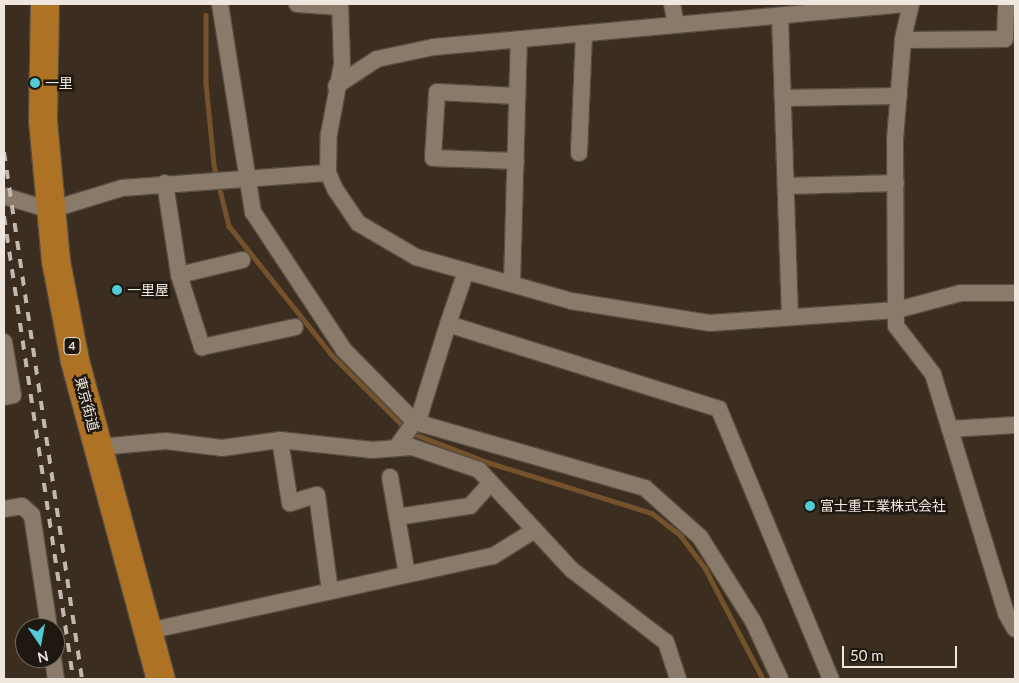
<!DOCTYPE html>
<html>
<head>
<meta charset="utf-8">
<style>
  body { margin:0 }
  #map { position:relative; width:1019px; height:683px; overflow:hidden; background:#3b2e20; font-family:Lato,"Noto Sans JP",sans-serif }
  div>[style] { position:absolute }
  .stream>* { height:4.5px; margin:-2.25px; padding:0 2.25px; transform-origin:2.25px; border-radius:2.25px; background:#74522b }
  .roads { filter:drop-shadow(1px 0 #574c40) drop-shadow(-1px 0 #574c40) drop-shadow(0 1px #574c40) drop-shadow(0 -1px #574c40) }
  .street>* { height:16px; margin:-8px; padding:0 8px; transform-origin:8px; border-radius:8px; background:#8a7a6a }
  .highway>* { height:28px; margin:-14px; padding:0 14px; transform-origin:14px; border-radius:14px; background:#ae7225 }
  .rail>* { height:4px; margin-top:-2px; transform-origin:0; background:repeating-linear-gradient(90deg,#c3b9af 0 9px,transparent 0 18px) }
  .dots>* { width:14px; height:14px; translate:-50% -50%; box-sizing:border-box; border:2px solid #1e1811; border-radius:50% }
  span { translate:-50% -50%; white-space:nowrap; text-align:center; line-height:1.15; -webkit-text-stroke:5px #1e1811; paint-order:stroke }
  .shield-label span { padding:1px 4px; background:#1e1811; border:1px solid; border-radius:4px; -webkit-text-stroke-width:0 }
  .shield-label { font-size:12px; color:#efe6dd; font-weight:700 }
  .poi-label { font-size:14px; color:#efe6dd }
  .left { translate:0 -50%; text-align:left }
  .street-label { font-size:14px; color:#efe6dd }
  .frame { position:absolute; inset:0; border:5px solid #efe6dd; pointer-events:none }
  .north { position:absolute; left:15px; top:618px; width:50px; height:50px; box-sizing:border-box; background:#1e1811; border:1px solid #726a63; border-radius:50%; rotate:168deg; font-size:14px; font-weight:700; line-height:20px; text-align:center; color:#efe6dd }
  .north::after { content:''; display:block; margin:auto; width:18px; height:22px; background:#52cbd7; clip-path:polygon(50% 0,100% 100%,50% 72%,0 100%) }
  .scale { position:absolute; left:842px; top:646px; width:115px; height:22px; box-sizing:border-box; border:2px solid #efe6dd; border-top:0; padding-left:6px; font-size:15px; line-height:18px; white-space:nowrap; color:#efe6dd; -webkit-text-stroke:4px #1e1811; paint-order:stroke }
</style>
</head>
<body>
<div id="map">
  <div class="stream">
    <i style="left:206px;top:15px;width:68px;rotate:90deg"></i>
    <i style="left:206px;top:83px;width:82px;rotate:84.4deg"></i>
    <i style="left:214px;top:165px;width:63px;rotate:76.2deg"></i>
    <i style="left:229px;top:226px;width:164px;rotate:51.4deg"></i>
    <i style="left:331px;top:354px;width:105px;rotate:45deg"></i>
    <i style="left:412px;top:433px;width:80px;rotate:21.1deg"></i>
    <i style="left:487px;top:462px;width:173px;rotate:17.2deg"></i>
    <i style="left:652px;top:513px;width:37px;rotate:38deg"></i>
    <i style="left:681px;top:536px;width:40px;rotate:53deg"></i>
    <i style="left:705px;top:568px;width:125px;rotate:62.4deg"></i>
  </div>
  <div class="roads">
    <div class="street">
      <i style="left:220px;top:4px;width:211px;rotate:81deg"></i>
      <i style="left:253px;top:212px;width:165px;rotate:56.6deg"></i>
      <i style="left:344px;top:350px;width:101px;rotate:45.4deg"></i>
      <i style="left:415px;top:422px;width:239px;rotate:16deg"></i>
      <i style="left:645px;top:488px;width:74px;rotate:41.7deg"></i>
      <i style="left:700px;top:537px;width:99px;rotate:57.8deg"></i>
      <i style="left:753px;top:621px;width:64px;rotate:65deg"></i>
      <i style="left:297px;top:4px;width:43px;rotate:4deg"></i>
      <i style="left:672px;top:4px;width:21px;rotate:79deg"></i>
      <i style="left:780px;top:16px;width:301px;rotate:88.1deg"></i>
      <i style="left:903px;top:40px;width:102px;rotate:-0.6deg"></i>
      <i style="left:1005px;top:39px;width:35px;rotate:-88deg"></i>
      <i style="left:336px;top:86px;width:49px;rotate:-33.4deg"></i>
      <i style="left:377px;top:59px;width:58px;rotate:-11.9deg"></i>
      <i style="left:434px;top:47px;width:479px;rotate:-5.2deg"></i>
      <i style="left:911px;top:4px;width:37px;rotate:103deg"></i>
      <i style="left:903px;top:40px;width:100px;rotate:94.6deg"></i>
      <i style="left:895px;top:140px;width:186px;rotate:89.7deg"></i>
      <i style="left:896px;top:326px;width:61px;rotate:52.4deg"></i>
      <i style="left:933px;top:374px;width:250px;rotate:73deg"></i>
      <i style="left:1006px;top:613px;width:18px;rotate:61deg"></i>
      <i style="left:783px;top:98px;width:116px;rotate:-1deg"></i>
      <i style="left:579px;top:153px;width:120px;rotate:-87.6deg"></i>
      <i style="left:516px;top:161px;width:83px;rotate:-177.9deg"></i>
      <i style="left:433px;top:158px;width:66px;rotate:-86.5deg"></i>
      <i style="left:437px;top:92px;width:80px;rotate:2.9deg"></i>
      <i style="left:328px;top:173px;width:39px;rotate:-89deg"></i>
      <i style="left:329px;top:134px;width:71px;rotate:-79.5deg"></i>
      <i style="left:342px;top:64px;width:60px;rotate:-91.9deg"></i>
      <i style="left:165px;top:183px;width:93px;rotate:81.3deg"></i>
      <i style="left:179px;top:275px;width:76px;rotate:72.3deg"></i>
      <i style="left:202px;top:347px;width:95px;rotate:-12.1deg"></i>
      <i style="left:786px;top:186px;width:110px;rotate:-1.6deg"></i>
      <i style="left:4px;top:196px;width:48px;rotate:16.9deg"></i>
      <i style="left:50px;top:210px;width:75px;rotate:-17deg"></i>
      <i style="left:122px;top:188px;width:207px;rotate:-4.2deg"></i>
      <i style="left:328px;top:173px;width:17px;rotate:66deg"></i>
      <i style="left:335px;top:189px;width:41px;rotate:55.9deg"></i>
      <i style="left:358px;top:223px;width:67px;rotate:30.4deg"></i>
      <i style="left:416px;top:257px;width:161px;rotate:15.8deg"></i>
      <i style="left:571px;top:301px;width:141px;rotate:9deg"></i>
      <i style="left:710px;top:323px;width:187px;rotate:-4deg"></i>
      <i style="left:897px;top:310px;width:66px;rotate:-14.9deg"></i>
      <i style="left:961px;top:293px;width:54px"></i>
      <i style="left:179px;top:275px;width:65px;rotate:-13.4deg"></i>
      <i style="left:512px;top:284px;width:245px;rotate:-88.4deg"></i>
      <i style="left:448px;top:324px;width:56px;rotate:-71.2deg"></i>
      <i style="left:4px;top:342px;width:54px;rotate:80.4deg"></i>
      <i style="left:13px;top:395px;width:9px;rotate:167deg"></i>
      <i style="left:950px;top:429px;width:65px;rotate:-3.5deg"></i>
      <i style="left:280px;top:440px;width:64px;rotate:81deg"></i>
      <i style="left:290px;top:503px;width:28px;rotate:-17deg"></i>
      <i style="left:317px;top:495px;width:97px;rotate:82.3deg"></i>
      <i style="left:99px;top:447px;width:67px;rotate:-5.1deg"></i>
      <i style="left:166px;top:441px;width:56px;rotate:7.1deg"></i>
      <i style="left:222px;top:448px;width:59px;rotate:-7.9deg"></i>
      <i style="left:280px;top:440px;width:93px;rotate:6.2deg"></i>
      <i style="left:372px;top:450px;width:40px;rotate:-4.3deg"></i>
      <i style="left:412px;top:447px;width:71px;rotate:18.9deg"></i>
      <i style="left:479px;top:470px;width:137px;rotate:47.1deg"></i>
      <i style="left:572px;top:570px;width:118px;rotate:37.5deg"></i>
      <i style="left:666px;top:642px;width:39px;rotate:72deg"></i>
      <i style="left:396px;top:448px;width:42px;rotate:-54.8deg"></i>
      <i style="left:420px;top:414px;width:94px;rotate:-72.7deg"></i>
      <i style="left:448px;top:324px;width:284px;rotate:17.4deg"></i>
      <i style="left:719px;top:409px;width:292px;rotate:67.5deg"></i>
      <i style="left:390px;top:477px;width:98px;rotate:80.1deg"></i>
      <i style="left:4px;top:509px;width:18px;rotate:-9deg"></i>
      <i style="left:22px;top:506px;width:13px;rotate:42deg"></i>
      <i style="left:32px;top:515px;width:114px;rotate:81.4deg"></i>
      <i style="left:397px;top:517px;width:74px;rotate:-8.6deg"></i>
      <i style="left:470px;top:506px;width:31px;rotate:-48deg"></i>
      <i style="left:148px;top:631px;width:353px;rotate:-12.3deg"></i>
      <i style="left:493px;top:556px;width:49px;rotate:-31.8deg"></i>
      <i style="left:53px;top:658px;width:21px;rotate:82deg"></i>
    </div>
    <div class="highway">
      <i style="left:45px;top:4px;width:117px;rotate:91deg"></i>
      <i style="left:43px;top:121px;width:141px;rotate:84.7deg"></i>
      <i style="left:56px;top:261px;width:102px;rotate:79.2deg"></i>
      <i style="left:75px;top:361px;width:329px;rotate:74.9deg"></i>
    </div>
  </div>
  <div class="rail">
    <i style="left:4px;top:152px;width:533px;rotate:81.58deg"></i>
    <i style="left:4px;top:216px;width:468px;rotate:81.5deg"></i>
  </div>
  <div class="dots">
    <i style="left:35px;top:83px;background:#52cbd7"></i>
    <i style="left:117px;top:290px;background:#52cbd7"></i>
    <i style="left:810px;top:506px;background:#52cbd7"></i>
  </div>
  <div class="shield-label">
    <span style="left:72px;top:346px">4</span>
  </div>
  <div class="poi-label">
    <span class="left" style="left:45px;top:83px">一里</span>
    <span class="left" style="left:127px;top:290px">一里屋</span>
    <span class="left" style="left:820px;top:506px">富士重工業株式会社</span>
  </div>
  <div class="street-label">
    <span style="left:87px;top:404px;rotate:75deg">東京街道</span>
  </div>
  <div class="frame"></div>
  <div class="north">N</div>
  <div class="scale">50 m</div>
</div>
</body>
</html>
